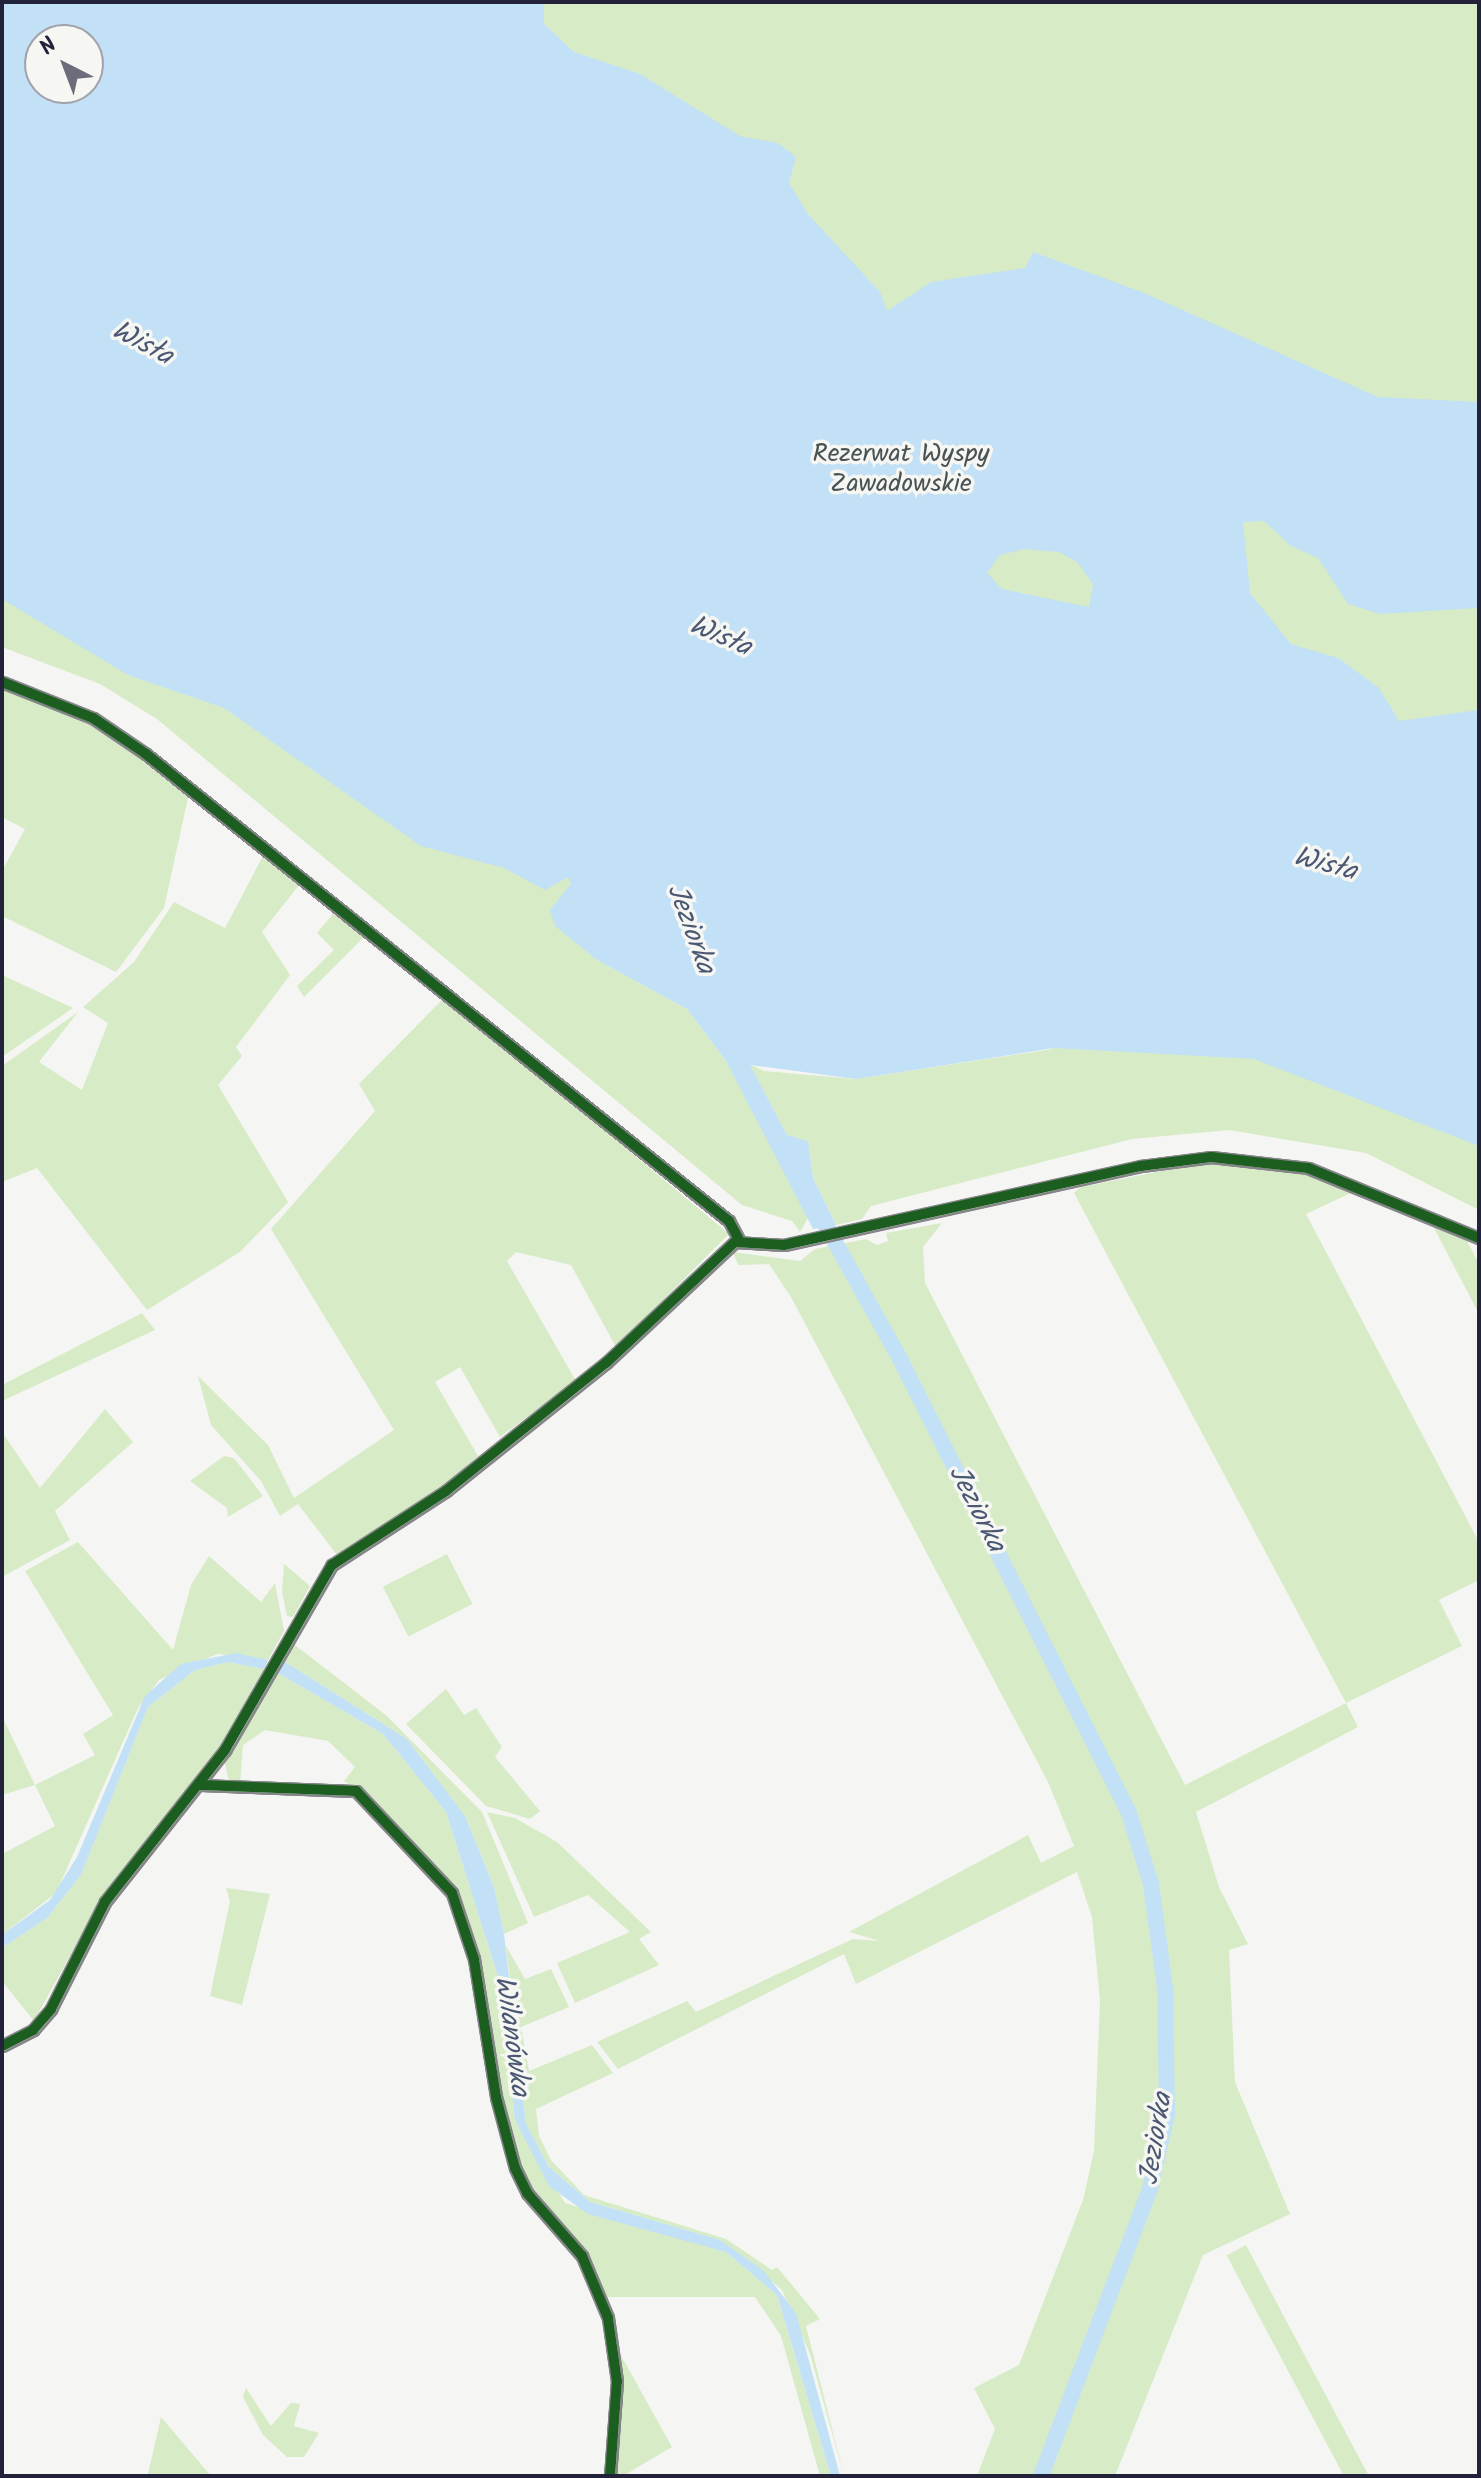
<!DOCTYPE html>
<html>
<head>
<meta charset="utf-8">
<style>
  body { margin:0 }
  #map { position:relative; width:1481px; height:2478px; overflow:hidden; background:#f5f5f3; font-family:Kalam,sans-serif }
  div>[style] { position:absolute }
  .green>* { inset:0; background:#d7ecc6; transform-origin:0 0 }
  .water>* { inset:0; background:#c2e0f6 }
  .river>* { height:16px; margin:-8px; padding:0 8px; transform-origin:8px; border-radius:8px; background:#c2e0f6 }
  .roads { filter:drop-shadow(2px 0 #858589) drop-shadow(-2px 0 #858589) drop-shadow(0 2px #858589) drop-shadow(0 -2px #858589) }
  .minor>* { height:9px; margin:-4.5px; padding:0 4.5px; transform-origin:4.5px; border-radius:4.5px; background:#f5f5f3 }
  .cycleway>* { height:10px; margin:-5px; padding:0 5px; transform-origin:5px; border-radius:5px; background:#1b5e20 }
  span { translate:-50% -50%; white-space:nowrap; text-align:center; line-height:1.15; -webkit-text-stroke:7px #f6f6f2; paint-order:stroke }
  .park-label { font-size:26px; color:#495354 }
  .water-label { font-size:28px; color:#4b5874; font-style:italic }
  .frame { position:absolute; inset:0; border:4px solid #22223b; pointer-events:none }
  .north { position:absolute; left:24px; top:24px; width:80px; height:80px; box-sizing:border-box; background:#f6f6f2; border:2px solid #a1a1a9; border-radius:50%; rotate:318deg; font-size:22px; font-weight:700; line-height:32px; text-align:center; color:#22223b }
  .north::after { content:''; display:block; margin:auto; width:28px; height:36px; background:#6c6c7b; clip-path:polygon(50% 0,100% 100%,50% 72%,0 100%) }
</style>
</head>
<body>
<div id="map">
  <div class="green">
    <i style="clip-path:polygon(evenodd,2px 2px,1479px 2px,1479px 1210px,1366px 1153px,1229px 1130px,1132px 1139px,871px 1206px,862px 1219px,836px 1225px,813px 1178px,808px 1141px,787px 1135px,749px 1064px,764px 1071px,856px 1079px,1053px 1049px,597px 960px,687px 1009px,726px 1061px,809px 1216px,800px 1232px,792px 1221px,742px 1205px,157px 719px,100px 684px,2px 647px,2px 2px,40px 40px,88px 40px,88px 88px,40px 88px,40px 40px)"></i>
    <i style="clip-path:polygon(2px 686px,98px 725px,189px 793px,164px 908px,116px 972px,2px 916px,2px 871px,25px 829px,2px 817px)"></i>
    <i style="clip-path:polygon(264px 854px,303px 880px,262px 932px,290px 975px,236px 1047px,242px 1056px,218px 1085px,288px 1202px,240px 1252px,147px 1310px,37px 1168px,2px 1182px,2px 1066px,78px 1012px,39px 1062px,82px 1090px,108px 1023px,83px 1007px,134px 962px,174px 902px,225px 928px)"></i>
    <i style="clip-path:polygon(338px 908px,368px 933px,304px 997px,297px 986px,334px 950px,317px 933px)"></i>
    <i style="clip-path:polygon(2px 975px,73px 1008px,2px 1057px)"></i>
    <i style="clip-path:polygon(445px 997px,729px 1234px,616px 1347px,571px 1265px,516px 1252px,507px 1261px,576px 1381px,500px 1437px,460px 1367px,435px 1382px,478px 1456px,433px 1495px,337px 1555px,298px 1504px,280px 1516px,261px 1481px,211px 1425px,198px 1376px,268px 1445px,294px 1498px,394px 1430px,271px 1229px,375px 1111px,359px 1084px)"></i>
    <i style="clip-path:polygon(1212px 1161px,1280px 1166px,1353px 1192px,1306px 1214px,1479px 1542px,1479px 1580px,1439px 1600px,1462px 1646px,1346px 1703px,1358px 1727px,1196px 1812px,1219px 1887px,1248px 1944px,1229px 1950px,1235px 2082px,1290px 2214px,1203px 2255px,1115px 2476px,977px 2476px,995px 2429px,974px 2388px,1019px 2365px,1083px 2200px,1094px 2151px,1100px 2000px,1092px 1917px,1077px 1872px,856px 1984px,844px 1954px,618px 2069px,597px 2042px,687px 2001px,696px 2012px,853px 1939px,880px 1941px,849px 1932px,1028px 1835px,1041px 1863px,1074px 1846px,1048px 1782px,791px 1297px,769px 1264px,738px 1265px,733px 1252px,800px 1261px,815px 1249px,866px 1239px,877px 1245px,888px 1241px,886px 1233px,942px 1223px,923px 1247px,925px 1283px,1185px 1785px,1346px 1703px,1074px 1193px,1081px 1187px)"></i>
    <i style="clip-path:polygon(1433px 1226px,1465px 1237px,1479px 1264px,1479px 1314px)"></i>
    <i style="clip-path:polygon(142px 1313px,155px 1330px,2px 1401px,2px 1385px)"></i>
    <i style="clip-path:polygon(105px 1409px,133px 1442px,55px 1511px,70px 1540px,2px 1577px,2px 1432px,40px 1488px)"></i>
    <i style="clip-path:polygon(224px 1456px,234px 1458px,263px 1496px,228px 1517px,227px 1508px,190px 1481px)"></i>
    <i style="clip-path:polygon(78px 1542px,173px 1650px,191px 1585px,209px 1556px,261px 1602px,275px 1583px,284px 1631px,268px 1660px,217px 1654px,159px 1680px,138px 1708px,56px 1893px,2px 1935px,2px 1854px,55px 1826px,35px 1785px,2px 1795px,2px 1716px,35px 1785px,95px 1755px,83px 1734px,113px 1715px,25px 1571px)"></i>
    <i style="left:447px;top:1554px;width:56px;height:72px;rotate:63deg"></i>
    <i style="clip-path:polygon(284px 1564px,310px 1586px,293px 1617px,287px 1616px,282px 1592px)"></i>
    <i style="clip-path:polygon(291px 1642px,387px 1716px,482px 1812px,528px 1923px,504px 1934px,494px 1887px,465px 1816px,407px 1739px,282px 1660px)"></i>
    <i style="clip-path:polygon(228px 1662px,264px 1669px,211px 1762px,103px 1896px,34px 2021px,2px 1981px,2px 1948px,47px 1918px,81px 1875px,148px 1707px,195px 1670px)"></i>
    <i style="clip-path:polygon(278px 1673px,383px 1734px,446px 1812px,501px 1986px,515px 2120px,565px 2203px,726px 2252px,777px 2295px,831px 2476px,820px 2476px,781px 2336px,755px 2297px,605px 2297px,581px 2246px,528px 2190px,499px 2092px,477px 1955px,454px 1891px,374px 1799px,344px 1781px,355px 1767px,328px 1741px,265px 1730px,243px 1745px,240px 1784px,229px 1782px,224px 1759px)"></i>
    <i style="clip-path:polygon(446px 1689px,464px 1715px,476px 1708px,502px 1747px,495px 1757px,540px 1811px,530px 1819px,486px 1806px,406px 1724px)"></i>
    <i style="clip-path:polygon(487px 1812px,515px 1818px,557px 1842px,651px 1932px,639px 1939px,659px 1965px,575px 2003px,557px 1963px,630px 1932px,588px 1895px,534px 1917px)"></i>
    <i style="clip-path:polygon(226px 1888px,270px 1894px,242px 2005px,210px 1996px,230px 1901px)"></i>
    <i style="clip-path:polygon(506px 1946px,525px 1979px,551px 1969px,569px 2007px,521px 2027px,529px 2071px,592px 2045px,613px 2073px,536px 2109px,539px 2136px,551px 2160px,584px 2195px,726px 2239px,772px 2270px,777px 2267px,820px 2319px,806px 2326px,844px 2476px,810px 2354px,782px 2290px,720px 2240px,590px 2202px,549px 2167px,526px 2124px)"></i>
    <i style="left:1246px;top:2245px;width:262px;height:22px;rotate:62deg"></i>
    <i style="clip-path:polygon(618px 2350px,672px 2447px,623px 2476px,614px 2476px)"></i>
    <i style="clip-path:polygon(246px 2388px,271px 2426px,291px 2403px,300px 2404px,294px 2426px,319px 2433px,304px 2457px,287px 2457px,263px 2435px,243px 2397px)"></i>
    <i style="clip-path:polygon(161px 2417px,211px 2476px,148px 2474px)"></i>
  </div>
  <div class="water">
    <i style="clip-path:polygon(evenodd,2px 2px,544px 2px,544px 24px,574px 52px,640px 74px,740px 136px,778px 143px,796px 157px,789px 183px,808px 214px,880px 292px,887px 311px,931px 282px,1025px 268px,1033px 252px,1142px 292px,1378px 397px,1479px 402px,1479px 608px,1380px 614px,1348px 604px,1318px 558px,1291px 546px,1264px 521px,1243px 522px,1250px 593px,1291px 644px,1338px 658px,1379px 688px,1399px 721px,1479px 710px,1479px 1146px,1254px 1059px,1054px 1048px,856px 1079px,750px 1065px,787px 1135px,808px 1141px,813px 1178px,836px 1225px,813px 1229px,726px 1061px,687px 1009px,597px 960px,555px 926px,550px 910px,571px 884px,568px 877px,545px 890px,504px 868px,421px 846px,224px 708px,128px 675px,2px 599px,2px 2px,40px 40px,88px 40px,88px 88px,40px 88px,40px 40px,2px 2px,1024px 549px,1059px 552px,1077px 562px,1093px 584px,1089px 607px,1002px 589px,987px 573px,1000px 555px,1024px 549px)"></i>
    <i style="clip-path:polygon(236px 1653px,268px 1660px,264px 1669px,228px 1662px,195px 1670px,148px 1707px,81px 1875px,47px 1918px,2px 1948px,2px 1935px,50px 1900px,77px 1857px,145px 1696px,181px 1664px)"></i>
    <i style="clip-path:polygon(282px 1660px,407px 1739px,465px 1816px,494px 1887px,504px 1934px,526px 2124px,549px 2167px,590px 2202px,720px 2240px,763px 2270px,796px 2313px,840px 2476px,831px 2476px,777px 2295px,726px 2252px,588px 2214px,549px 2186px,515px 2120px,501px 1986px,446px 1812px,383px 1734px,278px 1673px)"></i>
  </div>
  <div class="river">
    <i style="left:816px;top:1208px;width:175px;rotate:60.9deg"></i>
    <i style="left:901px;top:1361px;width:506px;rotate:63.23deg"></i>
    <i style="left:1129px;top:1813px;width:74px;rotate:72.8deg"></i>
    <i style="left:1151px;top:1884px;width:104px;rotate:82.3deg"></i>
    <i style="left:1165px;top:1987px;width:127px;rotate:89.1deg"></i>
    <i style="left:1167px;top:2114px;width:77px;rotate:102.8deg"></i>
    <i style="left:1150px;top:2189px;width:307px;rotate:110.8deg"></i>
  </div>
  <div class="roads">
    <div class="minor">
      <i style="left:2px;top:682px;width:98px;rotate:21.6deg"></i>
      <i style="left:93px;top:718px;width:64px;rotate:34.2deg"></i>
      <i style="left:146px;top:754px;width:747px;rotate:38.7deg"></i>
      <i style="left:729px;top:1221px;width:21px;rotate:62deg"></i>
      <i style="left:199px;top:1785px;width:157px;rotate:2.2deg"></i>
      <i style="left:356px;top:1791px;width:140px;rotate:46.7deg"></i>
      <i style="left:452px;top:1893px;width:70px;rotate:71.6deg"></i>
      <i style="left:474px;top:1959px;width:140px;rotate:80.9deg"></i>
      <i style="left:496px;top:2097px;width:73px;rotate:75deg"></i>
      <i style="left:515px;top:2168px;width:28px;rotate:64deg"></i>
      <i style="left:527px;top:2193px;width:84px;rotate:48.9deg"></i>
      <i style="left:582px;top:2256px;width:67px;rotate:67.2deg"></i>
      <i style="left:608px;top:2318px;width:64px;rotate:81.9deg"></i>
      <i style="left:617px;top:2381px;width:95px;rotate:94.2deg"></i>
      <i style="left:2px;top:2046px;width:35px;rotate:-27deg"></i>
      <i style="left:33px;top:2030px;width:28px;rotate:-49deg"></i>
      <i style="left:51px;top:2009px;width:120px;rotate:-63.2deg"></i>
      <i style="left:105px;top:1902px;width:194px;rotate:-51.7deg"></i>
      <i style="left:225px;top:1750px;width:214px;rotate:-60deg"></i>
      <i style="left:332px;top:1565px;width:136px;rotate:-33deg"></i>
      <i style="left:446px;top:1491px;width:205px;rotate:-38.7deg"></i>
      <i style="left:606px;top:1363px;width:177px;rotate:-43.2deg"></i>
      <i style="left:735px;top:1242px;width:49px;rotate:3.5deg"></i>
      <i style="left:784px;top:1245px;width:366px;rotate:-12.5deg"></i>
      <i style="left:1141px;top:1166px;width:71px;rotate:-7.3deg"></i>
      <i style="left:1211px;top:1157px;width:98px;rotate:6.5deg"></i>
      <i style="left:1308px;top:1168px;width:185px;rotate:22.3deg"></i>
    </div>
  </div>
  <div class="cycleway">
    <i style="left:2px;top:682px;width:98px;rotate:21.6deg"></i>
    <i style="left:93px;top:718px;width:64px;rotate:34.2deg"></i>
    <i style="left:146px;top:754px;width:747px;rotate:38.7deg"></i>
    <i style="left:729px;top:1221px;width:21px;rotate:62deg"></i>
    <i style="left:199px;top:1785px;width:157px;rotate:2.2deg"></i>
    <i style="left:356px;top:1791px;width:140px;rotate:46.7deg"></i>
    <i style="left:452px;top:1893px;width:70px;rotate:71.6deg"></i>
    <i style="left:474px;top:1959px;width:140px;rotate:80.9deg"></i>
    <i style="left:496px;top:2097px;width:73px;rotate:75deg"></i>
    <i style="left:515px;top:2168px;width:28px;rotate:64deg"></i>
    <i style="left:527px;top:2193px;width:84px;rotate:48.9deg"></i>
    <i style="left:582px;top:2256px;width:67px;rotate:67.2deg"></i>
    <i style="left:608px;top:2318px;width:64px;rotate:81.9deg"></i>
    <i style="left:617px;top:2381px;width:95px;rotate:94.2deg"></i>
    <i style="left:2px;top:2046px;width:35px;rotate:-27deg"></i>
    <i style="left:33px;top:2030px;width:28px;rotate:-49deg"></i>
    <i style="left:51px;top:2009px;width:120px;rotate:-63.2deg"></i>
    <i style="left:105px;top:1902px;width:194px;rotate:-51.7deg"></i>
    <i style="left:225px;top:1750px;width:214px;rotate:-60deg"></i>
    <i style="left:332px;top:1565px;width:136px;rotate:-33deg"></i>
    <i style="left:446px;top:1491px;width:205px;rotate:-38.7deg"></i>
    <i style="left:606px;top:1363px;width:177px;rotate:-43.2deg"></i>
    <i style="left:735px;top:1242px;width:49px;rotate:3.5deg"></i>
    <i style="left:784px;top:1245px;width:366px;rotate:-12.5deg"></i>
    <i style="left:1141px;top:1166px;width:71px;rotate:-7.3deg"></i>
    <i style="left:1211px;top:1157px;width:98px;rotate:6.5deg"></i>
    <i style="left:1308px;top:1168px;width:185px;rotate:22.3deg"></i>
  </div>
  <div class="park-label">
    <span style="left:901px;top:470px">Rezerwat Wyspy<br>Zawadowskie</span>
  </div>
  <div class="water-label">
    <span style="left:142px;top:344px;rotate:28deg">Wisła</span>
    <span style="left:720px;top:637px;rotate:23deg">Wisła</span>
    <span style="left:1325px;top:865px;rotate:15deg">Wisła</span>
    <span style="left:690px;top:929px;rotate:70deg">Jeziorka</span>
    <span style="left:976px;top:1509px;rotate:63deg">Jeziorka</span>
    <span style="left:511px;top:2036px;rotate:82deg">Wilanówka</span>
    <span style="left:1157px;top:2139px;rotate:-81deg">Jeziorka</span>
  </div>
  <div class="frame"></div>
  <div class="north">N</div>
</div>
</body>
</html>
